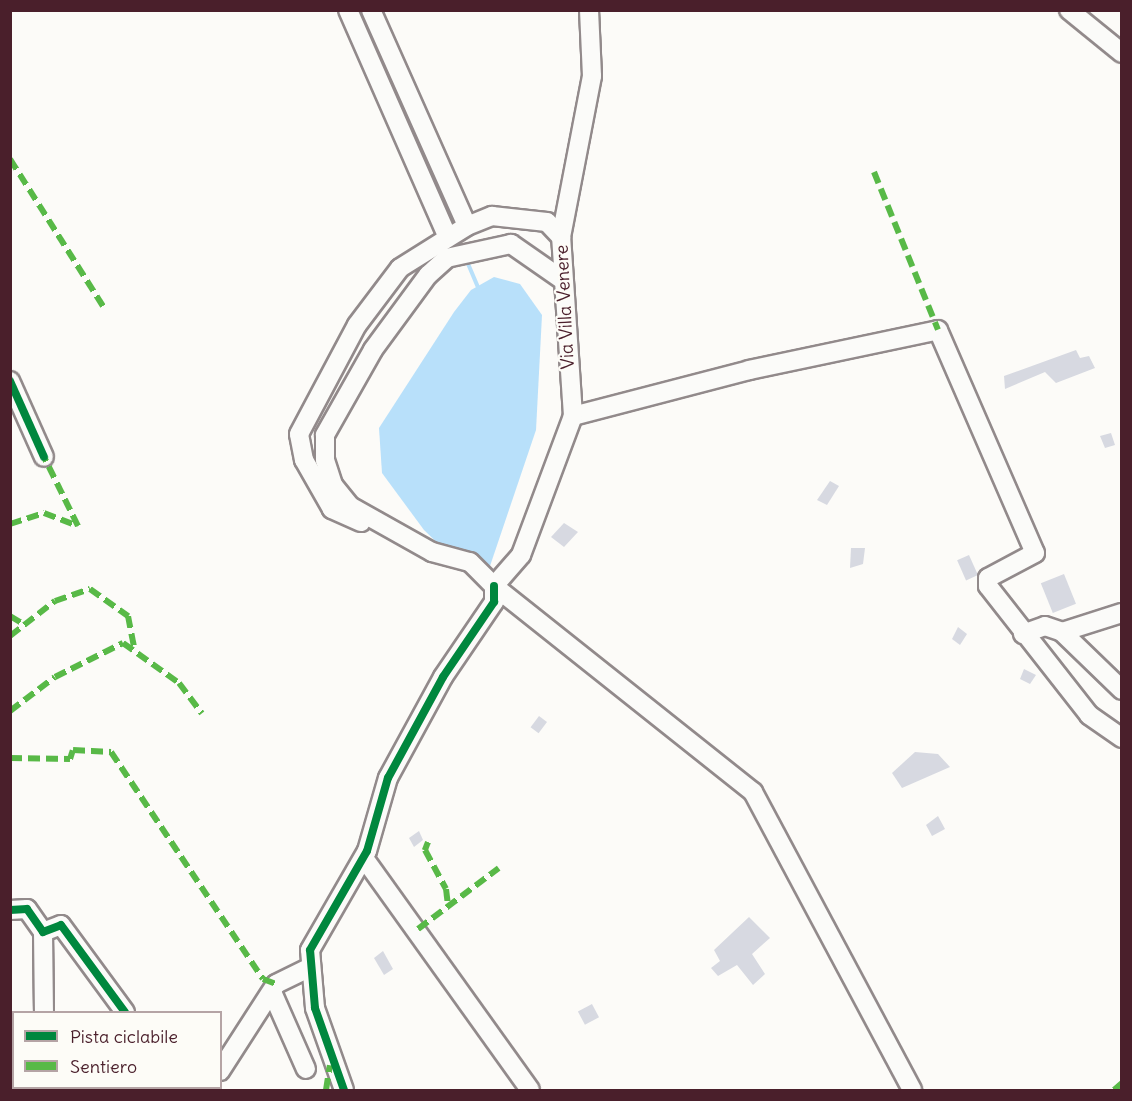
<!DOCTYPE html>
<html>
<head>
<meta charset="utf-8">
<style>
  body { margin:0 }
  #map { position:relative; width:1132px; height:1101px; overflow:hidden; background:#fcfbf8; font-family:Delius,sans-serif }
  div>[style] { position:absolute }
  .water>* { inset:0; background:#b8e0fa }
  .stream>* { height:4px; margin:-2px; padding:0 2px; transform-origin:2px; border-radius:2px; background:#b8e0fa }
  .building>* { inset:0; background:#d7d9e1; transform-origin:0 0 }
  .roads { filter:drop-shadow(2px 0 #928a8b) drop-shadow(-2px 0 #928a8b) drop-shadow(0 2px #928a8b) drop-shadow(0 -2px #928a8b) }
  .minor>* { height:18px; margin:-9px; padding:0 9px; transform-origin:9px; border-radius:9px; background:#fbfbf9 }
  .quiet>* { height:6px; margin-top:-3px; transform-origin:0; background:repeating-linear-gradient(90deg,#58b947 0 12px,transparent 0 18px) }
  .cycleway>* { height:8px; margin:-4px; padding:0 4px; transform-origin:4px; border-radius:4px; background:#00873e }
  span { translate:-50% -50%; white-space:nowrap; text-align:center; line-height:1.15; -webkit-text-stroke:4.5px #fdfcf7; paint-order:stroke }
  .street-label { font-size:18px; color:#4a1f2b }
  .frame { position:absolute; inset:0; border:12px solid #4a1f2b; pointer-events:none }
  .legend { position:absolute; left:12px; top:1011px; width:210px; height:78px; box-sizing:border-box; background:#fdfcf7; border:2px solid #b5a4a5; margin:0; padding:8px 10px; list-style:none; font-size:18px; color:#4a1f2b }
  .legend li { display:flex; align-items:center; gap:12px; height:30px }
  .legend b { width:30px; border:2px solid #b5a4a5 }
</style>
</head>
<body>
<div id="map">
  <div class="water">
    <i style="clip-path:polygon(494px 277px,520px 284px,542px 315px,536px 430px,490px 566px,453px 558px,424px 530px,382px 473px,379px 428px,454px 312px,471px 290px)"></i>
  </div>
  <div class="stream">
    <i style="left:466px;top:259px;width:30px;rotate:67deg"></i>
  </div>
  <div class="building">
    <i style="clip-path:polygon(1076px 350px,1080px 358px,1089px 356px,1095px 368px,1056px 383px,1045px 372px,1005px 389px,1004px 376px)"></i>
    <i style="clip-path:polygon(1111px 433px,1115px 445px,1105px 448px,1100px 436px)"></i>
    <i style="clip-path:polygon(830px 481px,839px 486px,827px 505px,817px 500px)"></i>
    <i style="clip-path:polygon(564px 523px,578px 532px,564px 547px,551px 537px)"></i>
    <i style="clip-path:polygon(851px 548px,865px 548px,863px 564px,850px 568px)"></i>
    <i style="left:969px;top:555px;width:22px;height:13px;rotate:66deg"></i>
    <i style="left:1064px;top:574px;width:32px;height:25px;rotate:68deg"></i>
    <i style="clip-path:polygon(958px 627px,967px 634px,960px 645px,952px 639px)"></i>
    <i style="clip-path:polygon(1024px 669px,1036px 675px,1030px 684px,1020px 679px)"></i>
    <i style="left:539px;top:716px;width:10px;height:14px;rotate:37deg"></i>
    <i style="clip-path:polygon(915px 752px,938px 754px,950px 767px,902px 788px,892px 773px)"></i>
    <i style="clip-path:polygon(938px 816px,945px 829px,932px 836px,926px 825px)"></i>
    <i style="clip-path:polygon(419px 831px,423px 840px,414px 847px,409px 838px)"></i>
    <i style="clip-path:polygon(749px 917px,770px 938px,752px 954px,765px 974px,753px 985px,737px 965px,718px 976px,711px 968px,720px 961px,714px 950px)"></i>
    <i style="clip-path:polygon(383px 951px,393px 969px,384px 975px,374px 958px)"></i>
    <i style="left:592px;top:1004px;width:15px;height:16px;rotate:62deg"></i>
  </div>
  <div class="roads">
    <div class="minor">
      <i style="left:348px;top:10px;width:247px;rotate:66.3deg"></i>
      <i style="left:371px;top:10px;width:236px;rotate:66deg"></i>
      <i style="left:1069px;top:10px;width:68px;rotate:39.1deg"></i>
      <i style="left:560px;top:278px;width:60px;rotate:-145.2deg"></i>
      <i style="left:511px;top:244px;width:66px;rotate:167.7deg"></i>
      <i style="left:447px;top:258px;width:25px;rotate:138deg"></i>
      <i style="left:428px;top:275px;width:93px;rotate:126.3deg"></i>
      <i style="left:373px;top:350px;width:98px;rotate:119.5deg"></i>
      <i style="left:325px;top:435px;width:25px;rotate:90deg"></i>
      <i style="left:325px;top:460px;width:26px;rotate:72deg"></i>
      <i style="left:333px;top:485px;width:27px;rotate:51deg"></i>
      <i style="left:350px;top:506px;width:94px;rotate:29.3deg"></i>
      <i style="left:432px;top:552px;width:39px;rotate:15deg"></i>
      <i style="left:470px;top:562px;width:34px;rotate:45deg"></i>
      <i style="left:494px;top:586px;width:331px;rotate:38.5deg"></i>
      <i style="left:753px;top:792px;width:338px;rotate:61.9deg"></i>
      <i style="left:10px;top:381px;width:83px;rotate:65.9deg"></i>
      <i style="left:573px;top:416px;width:182px;rotate:-14.6deg"></i>
      <i style="left:749px;top:370px;width:193px;rotate:-11.9deg"></i>
      <i style="left:938px;top:330px;width:243px;rotate:66.5deg"></i>
      <i style="left:1035px;top:553px;width:53px;rotate:152deg"></i>
      <i style="left:988px;top:578px;width:8px;rotate:90deg"></i>
      <i style="left:988px;top:586px;width:164px;rotate:51.9deg"></i>
      <i style="left:1089px;top:715px;width:40px;rotate:34.9deg"></i>
      <i style="left:361px;top:522px;width:32px;rotate:-156deg"></i>
      <i style="left:332px;top:509px;width:56px;rotate:-119.7deg"></i>
      <i style="left:304px;top:460px;width:26px;rotate:-101deg"></i>
      <i style="left:299px;top:434px;width:123px;rotate:-62deg"></i>
      <i style="left:357px;top:325px;width:71px;rotate:-53deg"></i>
      <i style="left:400px;top:268px;width:79px;rotate:-32.1deg"></i>
      <i style="left:467px;top:226px;width:27px;rotate:-22deg"></i>
      <i style="left:492px;top:216px;width:55px;rotate:6.2deg"></i>
      <i style="left:547px;top:222px;width:21px;rotate:47deg"></i>
      <i style="left:494px;top:586px;width:41px;rotate:-48.9deg"></i>
      <i style="left:521px;top:555px;width:148px;rotate:-69.5deg"></i>
      <i style="left:573px;top:416px;width:179px;rotate:-93.8deg"></i>
      <i style="left:561px;top:237px;width:164px;rotate:-79.1deg"></i>
      <i style="left:592px;top:76px;width:66px;rotate:-92.6deg"></i>
      <i style="left:1062px;top:632px;width:63px;rotate:-17.6deg"></i>
      <i style="left:1023px;top:634px;width:23px;rotate:-20deg"></i>
      <i style="left:1045px;top:626px;width:18px;rotate:19deg"></i>
      <i style="left:1062px;top:632px;width:83px;rotate:44deg"></i>
      <i style="left:364px;top:858px;width:285px;rotate:54.4deg"></i>
      <i style="left:10px;top:910px;width:17px;rotate:-3deg"></i>
      <i style="left:27px;top:909px;width:28px;rotate:55deg"></i>
      <i style="left:43px;top:932px;width:19px;rotate:-21deg"></i>
      <i style="left:61px;top:925px;width:108px;rotate:53.7deg"></i>
      <i style="left:43px;top:932px;width:80px;rotate:89.3deg"></i>
      <i style="left:272px;top:992px;width:84px;rotate:66.2deg"></i>
      <i style="left:10px;top:1064px;width:4px;rotate:-14deg"></i>
      <i style="left:220px;top:1071px;width:103px;rotate:-57.2deg"></i>
      <i style="left:276px;top:984px;width:39px;rotate:-26deg"></i>
      <i style="left:344px;top:1090px;width:87px;rotate:-109.5deg"></i>
      <i style="left:315px;top:1008px;width:58px;rotate:-94.9deg"></i>
      <i style="left:310px;top:950px;width:114px;rotate:-60.1deg"></i>
      <i style="left:367px;top:851px;width:76px;rotate:-74deg"></i>
      <i style="left:388px;top:778px;width:115px;rotate:-61.4deg"></i>
      <i style="left:443px;top:677px;width:91px;rotate:-55.8deg"></i>
      <i style="left:494px;top:602px;width:16px;rotate:-90deg"></i>
    </div>
  </div>
  <div class="quiet">
    <i style="left:10px;top:159px;width:174px;rotate:57.7deg"></i>
    <i style="left:874px;top:172px;width:170px;rotate:67.9deg"></i>
    <i style="left:10px;top:524px;width:36px;rotate:-18deg"></i>
    <i style="left:44px;top:513px;width:36px;rotate:21deg"></i>
    <i style="left:78px;top:526px;width:77px;rotate:-116.2deg"></i>
    <i style="left:10px;top:616px;width:17px;rotate:31deg"></i>
    <i style="left:10px;top:636px;width:57px;rotate:-37.9deg"></i>
    <i style="left:55px;top:601px;width:37px;rotate:-19deg"></i>
    <i style="left:90px;top:589px;width:47px;rotate:35.4deg"></i>
    <i style="left:128px;top:616px;width:32px;rotate:79deg"></i>
    <i style="left:10px;top:711px;width:56px;rotate:-37.1deg"></i>
    <i style="left:55px;top:677px;width:76px;rotate:-26.6deg"></i>
    <i style="left:123px;top:643px;width:69px;rotate:35.5deg"></i>
    <i style="left:179px;top:683px;width:38px;rotate:53deg"></i>
    <i style="left:10px;top:758px;width:60px;rotate:1deg"></i>
    <i style="left:70px;top:759px;width:9px;rotate:-72deg"></i>
    <i style="left:73px;top:750px;width:38px;rotate:3deg"></i>
    <i style="left:111px;top:752px;width:273px;rotate:56.2deg"></i>
    <i style="left:263px;top:979px;width:14px;rotate:21deg"></i>
    <i style="left:428px;top:842px;width:9px;rotate:111deg"></i>
    <i style="left:425px;top:850px;width:44px;rotate:61.7deg"></i>
    <i style="left:446px;top:889px;width:17px;rotate:83deg"></i>
    <i style="left:418px;top:929px;width:101px;rotate:-37deg"></i>
    <i style="left:43px;top:1088px;width:2px;rotate:90deg"></i>
    <i style="left:123px;top:1088px;width:2px;rotate:63deg"></i>
    <i style="left:326px;top:1090px;width:25px;rotate:-81deg"></i>
    <i style="left:1114px;top:1090px;width:11px;rotate:-41deg"></i>
  </div>
  <div class="cycleway">
    <i style="left:10px;top:381px;width:83px;rotate:65.9deg"></i>
    <i style="left:10px;top:910px;width:17px;rotate:-3deg"></i>
    <i style="left:27px;top:909px;width:28px;rotate:55deg"></i>
    <i style="left:43px;top:932px;width:19px;rotate:-21deg"></i>
    <i style="left:61px;top:925px;width:108px;rotate:53.7deg"></i>
    <i style="left:344px;top:1090px;width:87px;rotate:-109.5deg"></i>
    <i style="left:315px;top:1008px;width:58px;rotate:-94.9deg"></i>
    <i style="left:310px;top:950px;width:114px;rotate:-60.1deg"></i>
    <i style="left:367px;top:851px;width:76px;rotate:-74deg"></i>
    <i style="left:388px;top:778px;width:115px;rotate:-61.4deg"></i>
    <i style="left:443px;top:677px;width:91px;rotate:-55.8deg"></i>
    <i style="left:494px;top:602px;width:16px;rotate:-90deg"></i>
  </div>
  <div class="street-label">
    <span style="left:565px;top:307px;rotate:-93deg">Via Villa Venere</span>
  </div>
  <div class="frame"></div>
  <ul class="legend">
  <li><b style="height:8px;background:#00873e"></b>Pista ciclabile</li>
  <li><b style="height:8px;background:#58b947"></b>Sentiero</li>
  </ul>
</div>
</body>
</html>
